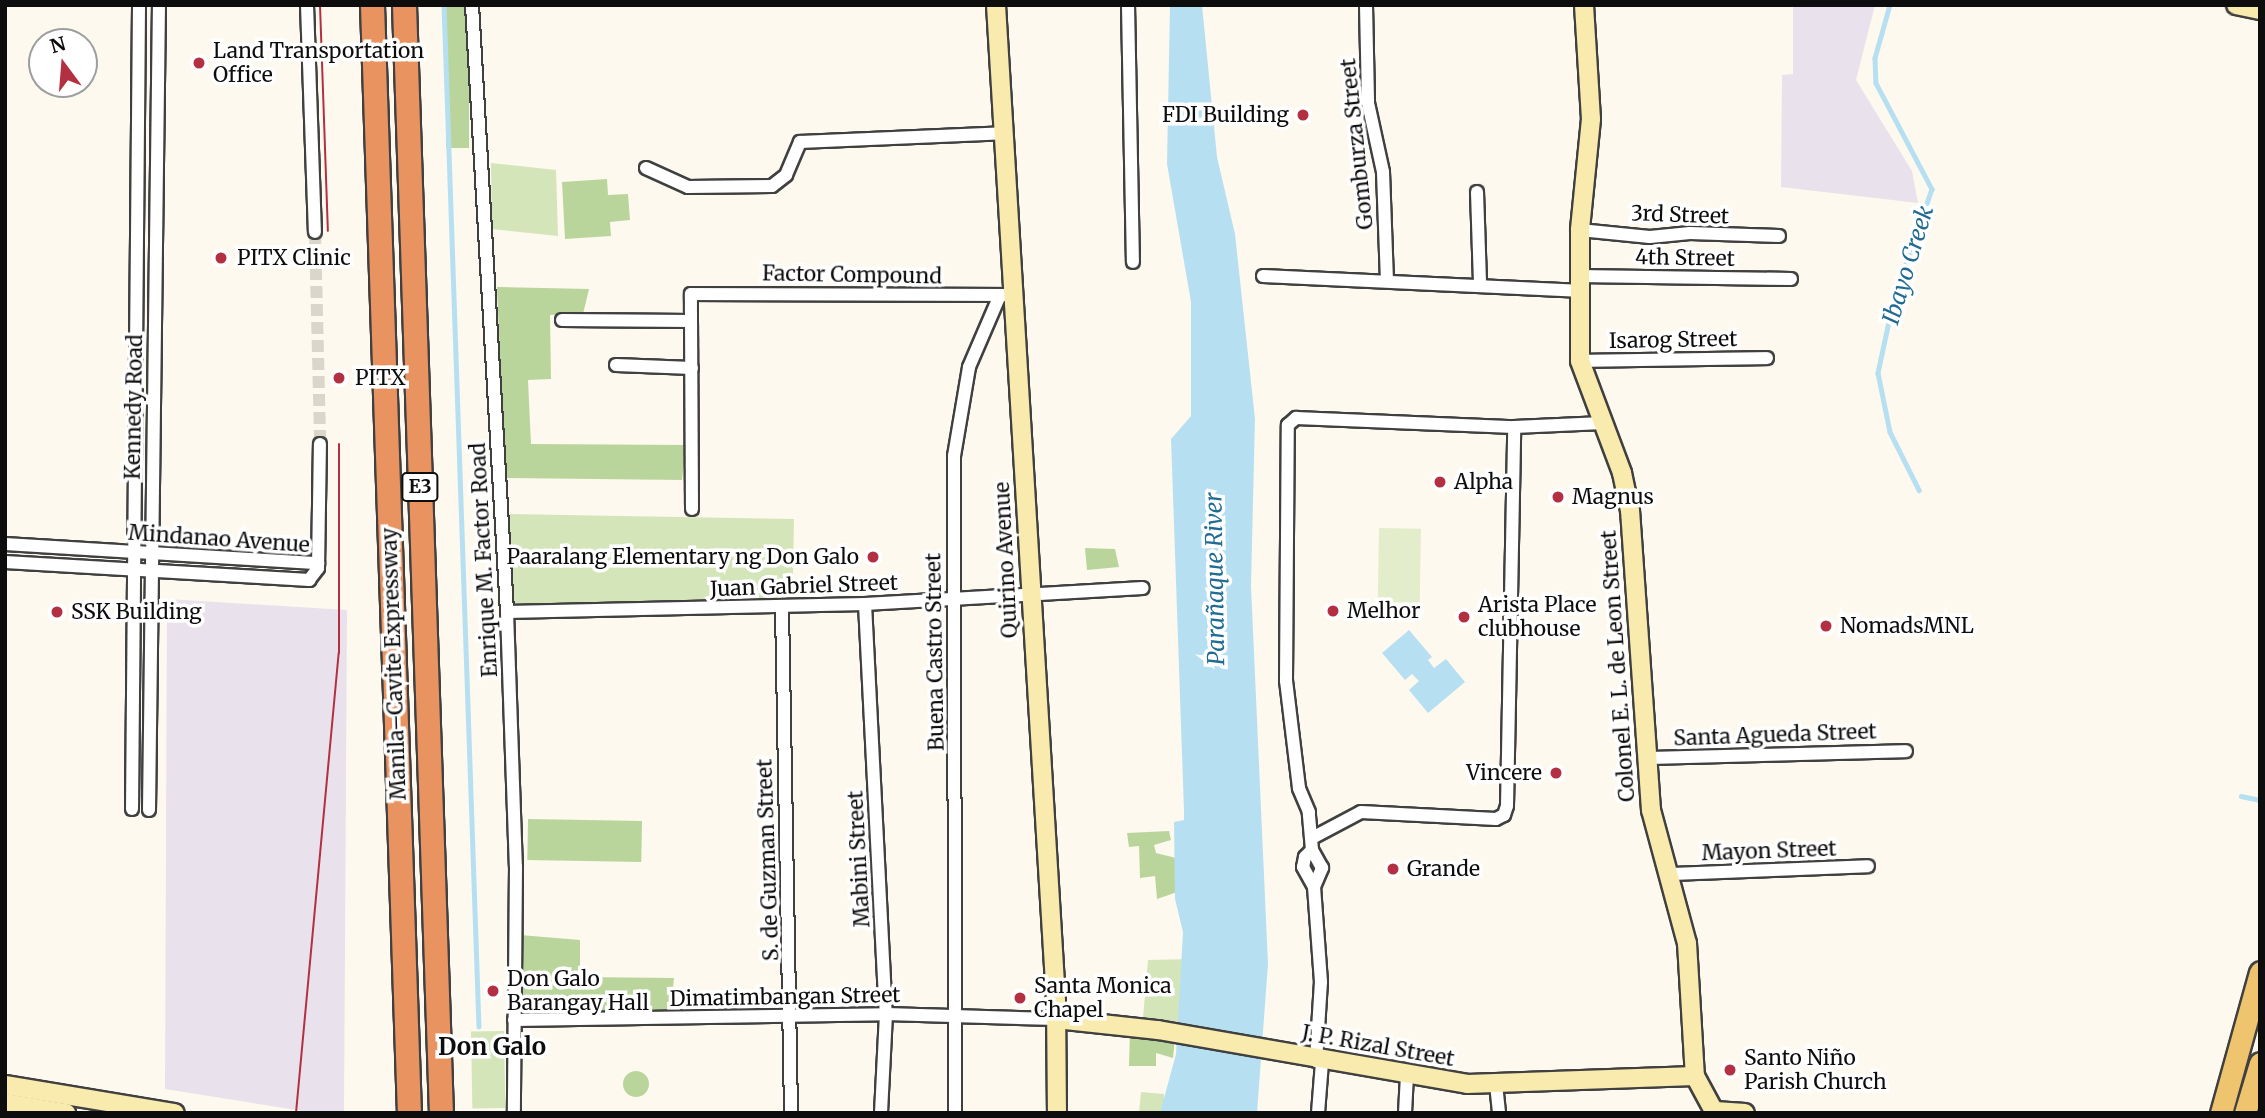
<!DOCTYPE html>
<html>
<head>
<meta charset="utf-8">
<style>
  body { margin:0 }
  #map { position:relative; width:2265px; height:1118px; overflow:hidden; background:#fef9ee; font-family:Merriweather,serif }
  div>[style] { position:absolute }
  .industrial>* { inset:0; background:#e9e1eb }
  .green>* { inset:0; background:#d4e5ba; transform-origin:0 0 }
  .forest>* { inset:0; background:#bad59b; transform-origin:0 0 }
  .round { border-radius:50% }
  .pitch>* { inset:0; background:#e4edcb; transform-origin:0 0 }
  .water>* { inset:0; background:#b6e0f1 }
  .stream>* { height:4.5px; margin:-2.25px; padding:0 2.25px; transform-origin:2.25px; border-radius:2.25px; background:#b6e0f1 }
  .street-tunnel>* { height:12px; margin-top:-6px; transform-origin:0; background:repeating-linear-gradient(90deg,#dad6cc 0 12px,transparent 0 18px) }
  .roads { filter:drop-shadow(2px 0 #404040) drop-shadow(-2px 0 #404040) drop-shadow(0 2px #404040) drop-shadow(0 -2px #404040) }
  .street>* { height:12px; margin:-6px; padding:0 6px; transform-origin:6px; border-radius:6px; background:#fff }
  .secondary>* { height:18px; margin:-9px; padding:0 9px; transform-origin:9px; border-radius:9px; background:#f9eaae }
  .primary>* { height:21px; margin:-10.5px; padding:0 10.5px; transform-origin:10.5px; border-radius:10.5px; background:#eec46e }
  .highway>* { height:23px; margin:-11.5px; padding:0 11.5px; transform-origin:11.5px; border-radius:11.5px; background:#e99360 }
  .tram>* { height:2px; margin:-1px; padding:0 1px; transform-origin:1px; border-radius:1px; background:#b23041 }
  .dots>* { width:19px; height:19px; translate:-50% -50%; box-sizing:border-box; border:4px solid #fff; border-radius:50% }
  span { translate:-50% -50%; white-space:nowrap; text-align:center; line-height:1.15; -webkit-text-stroke:7px #fff; paint-order:stroke }
  .shield-label span { padding:2px 5px; background:#fff; border:2px solid; border-radius:5px; -webkit-text-stroke-width:0 }
  .shield-label { font-size:19px; color:#0d0d0d; font-weight:700 }
  .poi-label { font-size:21px; color:#0d0d0d }
  .left { translate:0 -50%; text-align:left }
  .right { translate:-100% -50%; text-align:right }
  .street-label { font-size:21px; color:#0d0d0d }
  .water-label { font-size:23px; color:#206b94; font-style:italic }
  .quarter-label { font-size:24px; color:#0d0d0d; font-weight:700 }
  .frame { position:absolute; inset:0; border:7px solid #0d0d0d; pointer-events:none }
  .north { position:absolute; left:28px; top:28px; width:70px; height:70px; box-sizing:border-box; background:#fff; border:2px solid #9e9e9e; border-radius:50%; rotate:344deg; font-size:19px; font-weight:700; line-height:28px; text-align:center; color:#0d0d0d }
  .north::after { content:''; display:block; margin:auto; width:24px; height:32px; background:#b23041; clip-path:polygon(50% 0,100% 100%,50% 72%,0 100%) }
</style>
</head>
<body>
<div id="map">
  <div class="industrial">
    <i style="clip-path:polygon(1793px 5px,1875px 5px,1856px 80px,1912px 171px,1918px 203px,1781px 187px,1782px 75px,1793px 74px)"></i>
    <i style="clip-path:polygon(167px 599px,347px 610px,344px 1113px,315px 1113px,165px 1089px)"></i>
  </div>
  <div class="green">
    <i style="clip-path:polygon(491px 163px,556px 170px,558px 236px,492px 229px)"></i>
    <i style="left:507px;top:514px;width:287px;height:91px;rotate:1deg"></i>
    <i style="clip-path:polygon(1192px 959px,1179px 1022px,1143px 1018px,1148px 960px)"></i>
    <i style="left:504px;top:1031px;width:77px;height:33px;rotate:89deg"></i>
    <i style="clip-path:polygon(1141px 1092px,1164px 1094px,1164px 1113px,1139px 1113px)"></i>
  </div>
  <div class="forest">
    <i style="left:446px;top:5px;width:23px;height:143px"></i>
    <i style="clip-path:polygon(607px 179px,608px 195px,628px 194px,630px 220px,610px 222px,611px 236px,565px 239px,562px 182px)"></i>
    <i style="clip-path:polygon(497px 287px,589px 289px,583px 314px,550px 315px,551px 379px,528px 380px,531px 444px,686px 445px,682px 480px,505px 478px)"></i>
    <i style="clip-path:polygon(1085px 548px,1115px 549px,1119px 567px,1087px 570px)"></i>
    <i style="left:642px;top:821px;width:41px;height:114px;rotate:91deg"></i>
    <i style="clip-path:polygon(1169px 831px,1171px 840px,1154px 845px,1156px 853px,1176px 858px,1180px 891px,1157px 899px,1155px 876px,1140px 878px,1139px 846px,1129px 847px,1127px 833px)"></i>
    <i style="clip-path:polygon(520px 935px,580px 940px,580px 977px,674px 978px,670px 1015px,520px 1016px)"></i>
    <i style="clip-path:polygon(1130px 1030px,1175px 1038px,1173px 1058px,1156px 1053px,1156px 1066px,1129px 1066px)"></i>
    <i class="round" style="left:623px;top:1071px;width:26px;height:26px"></i>
  </div>
  <div class="pitch">
    <i style="left:1379px;top:528px;width:42px;height:74px;rotate:1deg"></i>
  </div>
  <div class="water">
    <i style="clip-path:polygon(1170px 5px,1202px 5px,1217px 157px,1235px 234px,1255px 419px,1251px 586px,1268px 964px,1257px 1113px,1160px 1113px,1176px 1054px,1183px 932px,1175px 899px,1174px 822px,1184px 820px,1184px 811px,1171px 439px,1191px 416px,1191px 302px,1167px 164px)"></i>
    <i style="clip-path:polygon(1409px 630px,1432px 657px,1428px 660px,1434px 668px,1446px 659px,1465px 682px,1428px 713px,1409px 690px,1419px 681px,1412px 674px,1405px 680px,1382px 653px)"></i>
  </div>
  <div class="stream">
    <i style="left:444px;top:5px;width:1022px;rotate:88.04deg"></i>
    <i style="left:1890px;top:5px;width:55px;rotate:105.8deg"></i>
    <i style="left:1875px;top:58px;width:25px;rotate:88deg"></i>
    <i style="left:1876px;top:83px;width:120px;rotate:62.2deg"></i>
    <i style="left:1932px;top:189px;width:120px;rotate:108.9deg"></i>
    <i style="left:1893px;top:303px;width:72px;rotate:102.1deg"></i>
    <i style="left:1878px;top:373px;width:60px;rotate:78.5deg"></i>
    <i style="left:1890px;top:432px;width:65px;rotate:63.4deg"></i>
    <i style="left:2241px;top:796px;width:19px;rotate:12deg"></i>
  </div>
  <div class="street-tunnel">
    <i style="left:315px;top:232px;width:212px;rotate:88.6deg"></i>
  </div>
  <div class="roads">
    <div class="street">
      <i style="left:307px;top:5px;width:227px;rotate:88deg"></i>
      <i style="left:472px;top:5px;width:608px;rotate:86.7deg"></i>
      <i style="left:507px;top:612px;width:255px;rotate:88deg"></i>
      <i style="left:516px;top:867px;width:246px;rotate:90.5deg"></i>
      <i style="left:1128px;top:5px;width:257px;rotate:88.9deg"></i>
      <i style="left:1366px;top:5px;width:98px;rotate:88.8deg"></i>
      <i style="left:1368px;top:103px;width:71px;rotate:77.7deg"></i>
      <i style="left:1383px;top:172px;width:108px;rotate:87.9deg"></i>
      <i style="left:646px;top:168px;width:46px;rotate:24.3deg"></i>
      <i style="left:688px;top:187px;width:84px;rotate:-0.7deg"></i>
      <i style="left:772px;top:186px;width:18px;rotate:-38deg"></i>
      <i style="left:786px;top:175px;width:36px;rotate:-67deg"></i>
      <i style="left:800px;top:142px;width:203px;rotate:-2.5deg"></i>
      <i style="left:1477px;top:192px;width:92px;rotate:88.1deg"></i>
      <i style="left:1580px;top:230px;width:70px;rotate:5.7deg"></i>
      <i style="left:1650px;top:237px;width:40px;rotate:-5.7deg"></i>
      <i style="left:1690px;top:233px;width:89px;rotate:1.9deg"></i>
      <i style="left:1263px;top:276px;width:315px;rotate:2.7deg"></i>
      <i style="left:1578px;top:276px;width:213px;rotate:0.8deg"></i>
      <i style="left:562px;top:320px;width:129px;rotate:0.4deg"></i>
      <i style="left:1580px;top:361px;width:187px;rotate:-0.9deg"></i>
      <i style="left:616px;top:365px;width:76px;rotate:2.3deg"></i>
      <i style="left:692px;top:509px;width:215px;rotate:-90.3deg"></i>
      <i style="left:691px;top:294px;width:316px;rotate:0.2deg"></i>
      <i style="left:5px;top:544px;width:314px;rotate:3.5deg"></i>
      <i style="left:5px;top:562px;width:305px;rotate:3.4deg"></i>
      <i style="left:309px;top:580px;width:15px;rotate:-53deg"></i>
      <i style="left:318px;top:568px;width:124px;rotate:-89.1deg"></i>
      <i style="left:865px;top:604px;width:411px;rotate:87.1deg"></i>
      <i style="left:886px;top:1014px;width:99px;rotate:92.9deg"></i>
      <i style="left:782px;top:607px;width:506px;rotate:88.98deg"></i>
      <i style="left:507px;top:612px;width:358px;rotate:-1.3deg"></i>
      <i style="left:865px;top:604px;width:278px;rotate:-3.3deg"></i>
      <i style="left:1646px;top:758px;width:260px;rotate:-1.5deg"></i>
      <i style="left:132px;top:809px;width:804px;rotate:-89.5deg"></i>
      <i style="left:149px;top:810px;width:805px;rotate:-89.29deg"></i>
      <i style="left:1312px;top:838px;width:55px;rotate:-28deg"></i>
      <i style="left:1361px;top:812px;width:135px;rotate:3deg"></i>
      <i style="left:1496px;top:819px;width:9px;rotate:-27deg"></i>
      <i style="left:1504px;top:815px;width:9px;rotate:-72deg"></i>
      <i style="left:1507px;top:806px;width:379px;rotate:-88.9deg"></i>
      <i style="left:1312px;top:850px;width:10px;rotate:135deg"></i>
      <i style="left:1305px;top:857px;width:10px;rotate:101deg"></i>
      <i style="left:1303px;top:867px;width:23px;rotate:61deg"></i>
      <i style="left:1672px;top:874px;width:196px;rotate:-2.3deg"></i>
      <i style="left:514px;top:1020px;width:372px;rotate:-0.9deg"></i>
      <i style="left:886px;top:1014px;width:170px;rotate:1.7deg"></i>
      <i style="left:1316px;top:1061px;width:79px;rotate:-86.4deg"></i>
      <i style="left:1321px;top:982px;width:95px;rotate:-94.2deg"></i>
      <i style="left:1314px;top:887px;width:21px;rotate:-67deg"></i>
      <i style="left:1322px;top:868px;width:21px;rotate:-119deg"></i>
      <i style="left:1312px;top:850px;width:38px;rotate:-95deg"></i>
      <i style="left:1309px;top:812px;width:26px;rotate:-113deg"></i>
      <i style="left:1299px;top:788px;width:108px;rotate:-96.9deg"></i>
      <i style="left:1286px;top:681px;width:256px;rotate:-89.6deg"></i>
      <i style="left:1288px;top:425px;width:11px;rotate:-41deg"></i>
      <i style="left:1296px;top:418px;width:218px;rotate:2.4deg"></i>
      <i style="left:1514px;top:427px;width:89px;rotate:-2.6deg"></i>
      <i style="left:1496px;top:1084px;width:29px;rotate:84deg"></i>
      <i style="left:955px;top:1113px;width:657px;rotate:-90.09deg"></i>
      <i style="left:954px;top:456px;width:90px;rotate:-80.4deg"></i>
      <i style="left:969px;top:367px;width:78px;rotate:-66.7deg"></i>
      <i style="left:1318px;top:1113px;width:51px;rotate:-85.5deg"></i>
      <i style="left:1405px;top:1113px;width:36px;rotate:-87deg"></i>
    </div>
    <div class="secondary">
      <i style="left:996px;top:5px;width:998px;rotate:86.55deg"></i>
      <i style="left:1056px;top:1001px;width:112px;rotate:89.5deg"></i>
      <i style="left:1584px;top:5px;width:114px;rotate:86.5deg"></i>
      <i style="left:1591px;top:119px;width:112px;rotate:95.7deg"></i>
      <i style="left:1580px;top:230px;width:131px;rotate:90deg"></i>
      <i style="left:1580px;top:361px;width:120px;rotate:69.4deg"></i>
      <i style="left:1622px;top:473px;width:38px;rotate:78deg"></i>
      <i style="left:1630px;top:510px;width:301px;rotate:86deg"></i>
      <i style="left:1651px;top:810px;width:138px;rotate:74.9deg"></i>
      <i style="left:1687px;top:943px;width:133px;rotate:86.6deg"></i>
      <i style="left:1695px;top:1076px;width:42px;rotate:61.6deg"></i>
      <i style="left:2236px;top:5px;width:25px;rotate:12deg"></i>
      <i style="left:1056px;top:1019px;width:103px;rotate:6.2deg"></i>
      <i style="left:1158px;top:1030px;width:314px;rotate:9.9deg"></i>
      <i style="left:1467px;top:1084px;width:228px;rotate:-2deg"></i>
      <i style="left:5px;top:1085px;width:172px;rotate:9.4deg"></i>
      <i style="left:5px;top:1103px;width:62px;rotate:9.3deg"></i>
      <i style="left:1715px;top:1111px;width:30px;rotate:4deg"></i>
    </div>
    <div class="primary">
      <i style="left:2221px;top:1113px;width:146px;rotate:-74.5deg"></i>
      <i style="left:2245px;top:1113px;width:52px;rotate:-73.3deg"></i>
    </div>
    <div class="highway">
      <i style="left:372px;top:5px;width:1109px;rotate:88.09deg"></i>
      <i style="left:404px;top:5px;width:1109px;rotate:88.09deg"></i>
    </div>
  </div>
  <div class="tram">
    <i style="left:320px;top:5px;width:226px;rotate:88deg"></i>
    <i style="left:296px;top:1113px;width:462px;rotate:-84.7deg"></i>
    <i style="left:339px;top:653px;width:209px;rotate:-90deg"></i>
  </div>
  <div class="dots">
    <i style="left:199px;top:63px;background:#b23041"></i>
    <i style="left:1303px;top:115px;background:#b23041"></i>
    <i style="left:221px;top:258px;background:#b23041"></i>
    <i style="left:339px;top:378px;background:#b23041"></i>
    <i style="left:1440px;top:482px;background:#b23041"></i>
    <i style="left:1558px;top:497px;background:#b23041"></i>
    <i style="left:873px;top:557px;background:#b23041"></i>
    <i style="left:1333px;top:611px;background:#b23041"></i>
    <i style="left:57px;top:612px;background:#b23041"></i>
    <i style="left:1464px;top:617px;background:#b23041"></i>
    <i style="left:1826px;top:626px;background:#b23041"></i>
    <i style="left:1556px;top:773px;background:#b23041"></i>
    <i style="left:1393px;top:869px;background:#b23041"></i>
    <i style="left:493px;top:991px;background:#b23041"></i>
    <i style="left:1020px;top:998px;background:#b23041"></i>
    <i style="left:1730px;top:1070px;background:#b23041"></i>
  </div>
  <div class="shield-label">
    <span style="left:420px;top:487px">E3</span>
  </div>
  <div class="poi-label">
    <span class="left" style="left:213px;top:63px">Land Transportation<br>Office</span>
    <span class="right" style="left:1289px;top:115px">FDI Building</span>
    <span class="left" style="left:237px;top:258px">PITX Clinic</span>
    <span class="left" style="left:355px;top:378px">PITX</span>
    <span class="left" style="left:1454px;top:482px">Alpha</span>
    <span class="left" style="left:1572px;top:497px">Magnus</span>
    <span class="right" style="left:859px;top:557px">Paaralang Elementary ng Don Galo</span>
    <span class="left" style="left:1478px;top:617px">Arista Place<br>clubhouse</span>
    <span class="left" style="left:1347px;top:611px">Melhor</span>
    <span class="left" style="left:71px;top:612px">SSK Building</span>
    <span class="left" style="left:1840px;top:626px">NomadsMNL</span>
    <span class="right" style="left:1542px;top:773px">Vincere</span>
    <span class="left" style="left:1407px;top:869px">Grande</span>
    <span class="left" style="left:507px;top:991px">Don Galo<br>Barangay Hall</span>
    <span class="left" style="left:1034px;top:998px">Santa Monica<br>Chapel</span>
    <span class="left" style="left:1744px;top:1070px">Santo Niño<br>Parish Church</span>
  </div>
  <div class="street-label">
    <span style="left:1357px;top:144px;rotate:-96deg">Gomburza Street</span>
    <span style="left:1680px;top:215px;rotate:2deg">3rd Street</span>
    <span style="left:1685px;top:258px;rotate:1deg">4th Street</span>
    <span style="left:852px;top:275px;rotate:1deg">Factor Compound</span>
    <span style="left:1673px;top:340px;rotate:-1deg">Isarog Street</span>
    <span style="left:134px;top:407px;rotate:-89deg">Kennedy Road</span>
    <span style="left:219px;top:539px;rotate:4deg">Mindanao Avenue</span>
    <span style="left:484px;top:560px;rotate:-93deg">Enrique M. Factor Road</span>
    <span style="left:1006px;top:560px;rotate:-93deg">Quirino Avenue</span>
    <span style="left:804px;top:586px;rotate:-2deg">Juan Gabriel Street</span>
    <span style="left:935px;top:652px;rotate:-91deg">Buena Castro Street</span>
    <span style="left:394px;top:664px;rotate:-92deg">Manila–Cavite Expressway</span>
    <span style="left:1618px;top:666px;rotate:-94deg">Colonel E. L. de Leon Street</span>
    <span style="left:1775px;top:735px;rotate:-2deg">Santa Agueda Street</span>
    <span style="left:1769px;top:851px;rotate:-2deg">Mayon Street</span>
    <span style="left:859px;top:859px;rotate:-93deg">Mabini Street</span>
    <span style="left:768px;top:860px;rotate:-92deg">S. de Guzman Street</span>
    <span style="left:785px;top:997px;rotate:-1deg">Dimatimbangan Street</span>
    <span style="left:1378px;top:1046px;rotate:10deg">J. P. Rizal Street</span>
  </div>
  <div class="water-label">
    <span style="left:1908px;top:265px;rotate:-73deg">Ibayo Creek</span>
    <span style="left:1215px;top:579px;rotate:-91deg">Parañaque River</span>
  </div>
  <div class="quarter-label">
    <span style="left:492px;top:1047px">Don Galo</span>
  </div>
  <div class="frame"></div>
  <div class="north">N</div>
</div>
</body>
</html>
